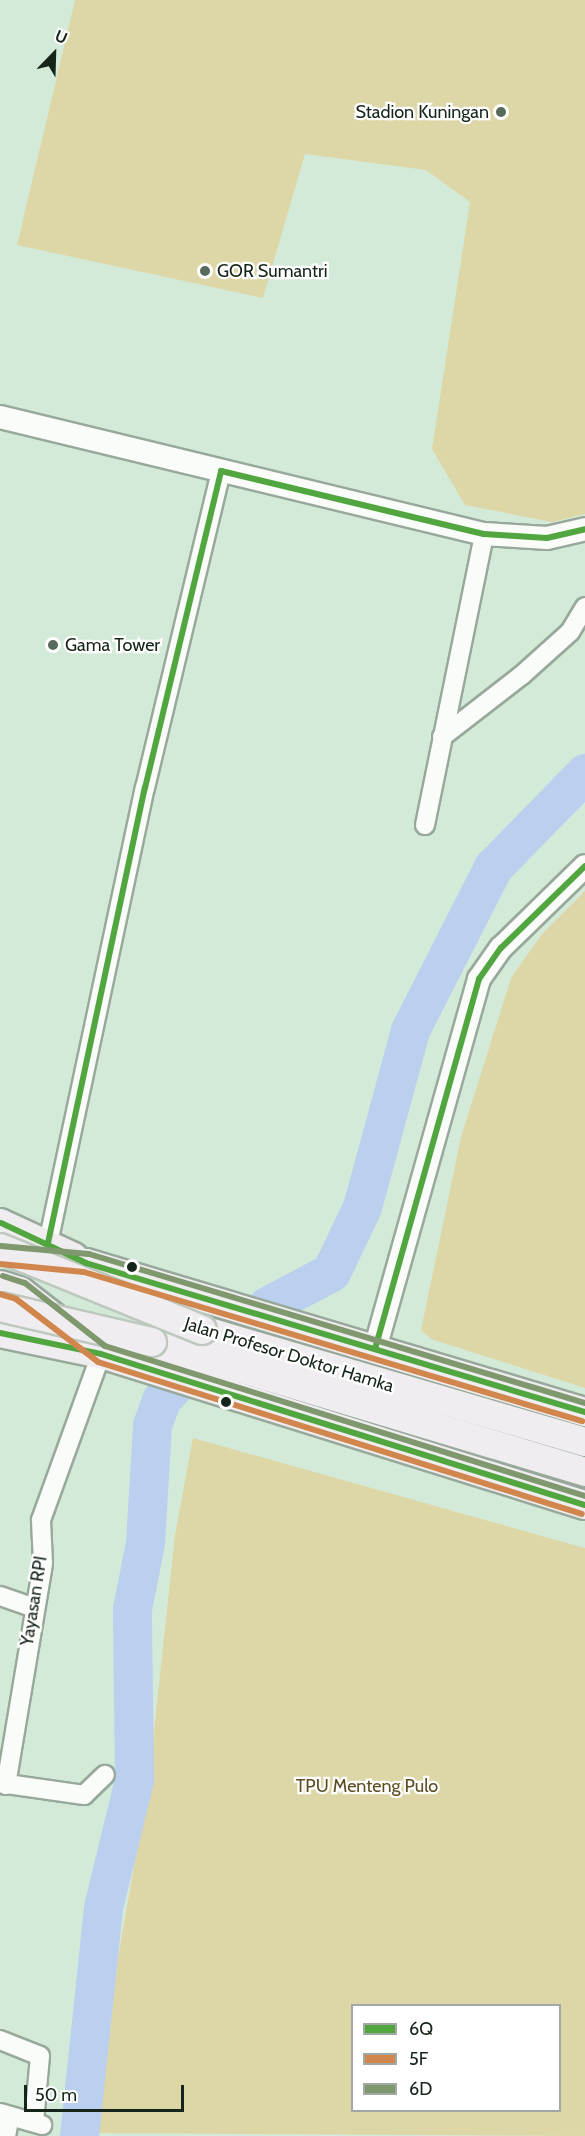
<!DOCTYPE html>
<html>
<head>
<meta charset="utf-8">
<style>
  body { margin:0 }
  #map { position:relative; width:585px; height:2136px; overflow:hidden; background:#d4ead8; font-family:Cabin,sans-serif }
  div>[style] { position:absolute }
  .green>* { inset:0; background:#ddd7a7 }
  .river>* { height:39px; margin:-19.5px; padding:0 19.5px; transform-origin:19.5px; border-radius:19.5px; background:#bbcfef }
  .roads { filter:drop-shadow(2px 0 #98a99b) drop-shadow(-2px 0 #98a99b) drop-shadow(0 2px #98a99b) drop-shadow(0 -2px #98a99b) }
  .minor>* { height:18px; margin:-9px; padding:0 9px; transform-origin:9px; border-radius:9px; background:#f9fcf9 }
  .tertiary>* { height:22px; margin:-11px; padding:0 11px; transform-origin:11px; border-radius:11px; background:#f9fcf9 }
  .primary>* { height:28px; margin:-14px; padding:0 14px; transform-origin:14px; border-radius:14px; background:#f0edf0 }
  .bridges { filter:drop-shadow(2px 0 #bdc8be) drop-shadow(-2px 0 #bdc8be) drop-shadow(0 2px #bdc8be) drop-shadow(0 -2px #bdc8be) }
  .primary-bridge>* { height:28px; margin:-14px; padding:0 14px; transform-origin:14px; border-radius:14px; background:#f0edf0 }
  .bus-1>* { height:6px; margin:-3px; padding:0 3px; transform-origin:3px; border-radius:3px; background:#51a63f }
  .bus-2>* { height:6px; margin:-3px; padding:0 3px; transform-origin:3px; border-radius:3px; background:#d0864c }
  .bus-3>* { height:6px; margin:-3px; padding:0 3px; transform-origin:3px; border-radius:3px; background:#7f986e }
  .dots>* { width:16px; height:16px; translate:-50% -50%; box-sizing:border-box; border:3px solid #fff; border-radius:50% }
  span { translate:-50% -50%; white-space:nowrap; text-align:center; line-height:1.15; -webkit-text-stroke:4.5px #fff; paint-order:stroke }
  .poi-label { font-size:18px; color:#162519 }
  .right { translate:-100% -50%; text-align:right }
  .left { translate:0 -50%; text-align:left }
  .street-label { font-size:18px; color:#162519 }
  .park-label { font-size:18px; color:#5d4d21 }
  .legend { position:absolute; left:351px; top:2004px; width:210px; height:108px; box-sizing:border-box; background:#fff; border:2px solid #a2a8a3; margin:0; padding:8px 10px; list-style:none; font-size:18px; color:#162519 }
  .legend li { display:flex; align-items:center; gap:12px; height:30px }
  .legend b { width:30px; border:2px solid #a2a8a3 }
  .north { position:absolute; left:24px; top:24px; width:60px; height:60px; -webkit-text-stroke:4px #fff; paint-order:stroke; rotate:23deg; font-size:16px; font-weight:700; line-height:24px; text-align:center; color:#162519 }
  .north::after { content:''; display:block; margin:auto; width:21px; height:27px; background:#162519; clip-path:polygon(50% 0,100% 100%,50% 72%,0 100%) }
  .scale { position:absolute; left:24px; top:2085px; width:160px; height:27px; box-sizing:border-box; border:3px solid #162519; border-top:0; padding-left:8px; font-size:18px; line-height:21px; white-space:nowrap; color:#162519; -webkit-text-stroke:4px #fff; paint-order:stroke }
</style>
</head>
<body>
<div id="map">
  <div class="green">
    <i style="clip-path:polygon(75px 0,585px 0,585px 514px,552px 522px,465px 505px,432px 449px,470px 202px,426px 170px,305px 154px,263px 298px,17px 245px)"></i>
    <i style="clip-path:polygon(585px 891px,585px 1388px,431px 1339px,421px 1330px,461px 1137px,511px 978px,542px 934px)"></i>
    <i style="clip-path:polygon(evenodd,193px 1438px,585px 1548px,585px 2136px,87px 2133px,148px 1787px,175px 1535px,193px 1438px,352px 2006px,560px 2006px,560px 2110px,352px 2110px,352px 2006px)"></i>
  </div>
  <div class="river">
    <i style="left:267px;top:1306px;width:72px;rotate:-28deg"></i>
    <i style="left:331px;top:1272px;width:72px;rotate:-64.5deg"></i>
    <i style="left:362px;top:1207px;width:183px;rotate:-74.8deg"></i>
    <i style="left:410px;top:1030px;width:183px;rotate:-63deg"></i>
    <i style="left:493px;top:867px;width:132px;rotate:-45.6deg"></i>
    <i style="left:79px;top:2136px;width:230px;rotate:-84deg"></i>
    <i style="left:103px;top:1907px;width:131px;rotate:-76.3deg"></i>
    <i style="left:134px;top:1780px;width:171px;rotate:-90.7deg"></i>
    <i style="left:132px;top:1609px;width:67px;rotate:-78.9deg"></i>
    <i style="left:145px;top:1543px;width:118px;rotate:-86.6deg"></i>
    <i style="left:152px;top:1425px;width:27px;rotate:-70deg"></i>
    <i style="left:161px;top:1400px;width:25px;rotate:-47deg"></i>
  </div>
  <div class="roads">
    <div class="minor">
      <i style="left:442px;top:737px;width:101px;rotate:-37.8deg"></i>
      <i style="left:522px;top:675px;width:64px;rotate:-41.9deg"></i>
      <i style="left:570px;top:632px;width:29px;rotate:-59deg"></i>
      <i style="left:425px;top:825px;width:297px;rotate:-78.5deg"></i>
      <i style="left:48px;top:1243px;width:465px;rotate:-78deg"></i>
      <i style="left:145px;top:788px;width:326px;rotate:-76.5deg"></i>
      <i style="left:0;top:1596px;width:36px;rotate:19deg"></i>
      <i style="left:0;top:1783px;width:85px;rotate:8.1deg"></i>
      <i style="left:84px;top:1795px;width:29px;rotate:-44deg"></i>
      <i style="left:6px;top:1785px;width:225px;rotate:-80.5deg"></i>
      <i style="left:43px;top:1563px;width:43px;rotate:-92.7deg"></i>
      <i style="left:41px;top:1520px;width:177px;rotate:-70.1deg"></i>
      <i style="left:0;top:2040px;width:43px;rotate:21.8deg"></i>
      <i style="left:40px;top:2056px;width:66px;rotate:95.2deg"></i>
      <i style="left:0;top:2113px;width:44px;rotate:15.9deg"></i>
      <i style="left:6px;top:2136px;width:20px;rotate:-79deg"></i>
    </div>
    <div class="tertiary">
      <i style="left:0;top:417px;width:498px;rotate:13.6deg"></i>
      <i style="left:484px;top:534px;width:63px;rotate:3.6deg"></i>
      <i style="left:547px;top:538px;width:39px;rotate:-13deg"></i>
      <i style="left:375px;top:1349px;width:384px;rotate:-74.3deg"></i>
      <i style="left:479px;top:979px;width:38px;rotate:-55deg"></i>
      <i style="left:501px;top:948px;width:117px;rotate:-44.3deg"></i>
    </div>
    <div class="primary">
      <i style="left:0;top:1223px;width:81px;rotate:24.7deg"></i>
      <i style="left:35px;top:1259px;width:51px;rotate:4.5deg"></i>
      <i style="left:86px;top:1263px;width:521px;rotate:16.63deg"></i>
      <i style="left:0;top:1285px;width:21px;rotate:17deg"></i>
      <i style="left:20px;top:1291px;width:103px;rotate:37.9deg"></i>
      <i style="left:101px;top:1354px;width:507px;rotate:17.33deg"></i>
      <i style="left:202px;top:1330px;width:399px;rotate:16.3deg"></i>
      <i style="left:0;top:1333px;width:98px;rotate:11.8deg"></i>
      <i style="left:152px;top:1342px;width:452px;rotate:16.7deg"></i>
    </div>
  </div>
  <div class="bridges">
    <div class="primary-bridge">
      <i style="left:0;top:1248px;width:218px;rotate:22.1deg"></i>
      <i style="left:0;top:1307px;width:156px;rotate:13deg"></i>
    </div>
  </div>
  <div class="bus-1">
    <i style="left:1px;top:1223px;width:94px;rotate:25.2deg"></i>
    <i style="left:86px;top:1263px;width:521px;rotate:16.63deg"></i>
    <i style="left:48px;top:1243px;width:465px;rotate:-78deg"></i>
    <i style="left:145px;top:788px;width:326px;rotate:-76.5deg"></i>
    <i style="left:221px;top:471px;width:270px;rotate:13.5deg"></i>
    <i style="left:484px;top:534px;width:63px;rotate:3.6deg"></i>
    <i style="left:547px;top:538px;width:39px;rotate:-13deg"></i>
    <i style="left:0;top:1333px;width:103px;rotate:11.7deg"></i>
    <i style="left:101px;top:1354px;width:507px;rotate:17.33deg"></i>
    <i style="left:375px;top:1349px;width:384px;rotate:-74.3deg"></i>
    <i style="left:479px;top:979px;width:38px;rotate:-55deg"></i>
    <i style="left:501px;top:948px;width:117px;rotate:-44.3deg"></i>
  </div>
  <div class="bus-2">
    <i style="left:0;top:1264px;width:84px;rotate:5.4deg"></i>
    <i style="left:84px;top:1272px;width:520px;rotate:16.66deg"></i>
    <i style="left:0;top:1294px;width:17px;rotate:17deg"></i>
    <i style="left:16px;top:1299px;width:103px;rotate:37.5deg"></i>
    <i style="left:98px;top:1362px;width:507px;rotate:17.43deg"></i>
  </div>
  <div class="bus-3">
    <i style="left:1px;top:1246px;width:88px;rotate:5.2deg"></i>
    <i style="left:89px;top:1254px;width:518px;rotate:16.72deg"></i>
    <i style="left:3px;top:1276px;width:23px;rotate:18deg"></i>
    <i style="left:25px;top:1283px;width:102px;rotate:38.2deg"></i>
    <i style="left:105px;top:1346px;width:503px;rotate:17.35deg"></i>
  </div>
  <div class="dots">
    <i style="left:501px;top:112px;background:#586a5c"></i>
    <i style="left:205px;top:271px;background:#586a5c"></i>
    <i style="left:53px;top:645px;background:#586a5c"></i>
    <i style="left:132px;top:1267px;background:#162519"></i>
    <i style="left:226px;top:1402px;background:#162519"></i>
  </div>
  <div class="poi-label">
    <span class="right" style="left:489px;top:112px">Stadion Kuningan</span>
    <span class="left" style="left:217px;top:271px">GOR Sumantri</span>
    <span class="left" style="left:65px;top:645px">Gama Tower</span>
  </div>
  <div class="street-label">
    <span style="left:289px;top:1355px;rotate:17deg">Jalan Profesor Doktor Hamka</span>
    <span style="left:34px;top:1601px;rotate:-81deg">Yayasan RPI</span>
  </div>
  <div class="park-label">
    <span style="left:367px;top:1786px">TPU Menteng Pulo</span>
  </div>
  <ul class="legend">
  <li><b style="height:8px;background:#51a63f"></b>6Q</li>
  <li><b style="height:8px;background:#d0864c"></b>5F</li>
  <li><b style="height:8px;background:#7f986e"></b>6D</li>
  </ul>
  <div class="north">U</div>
  <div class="scale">50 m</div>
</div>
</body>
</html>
